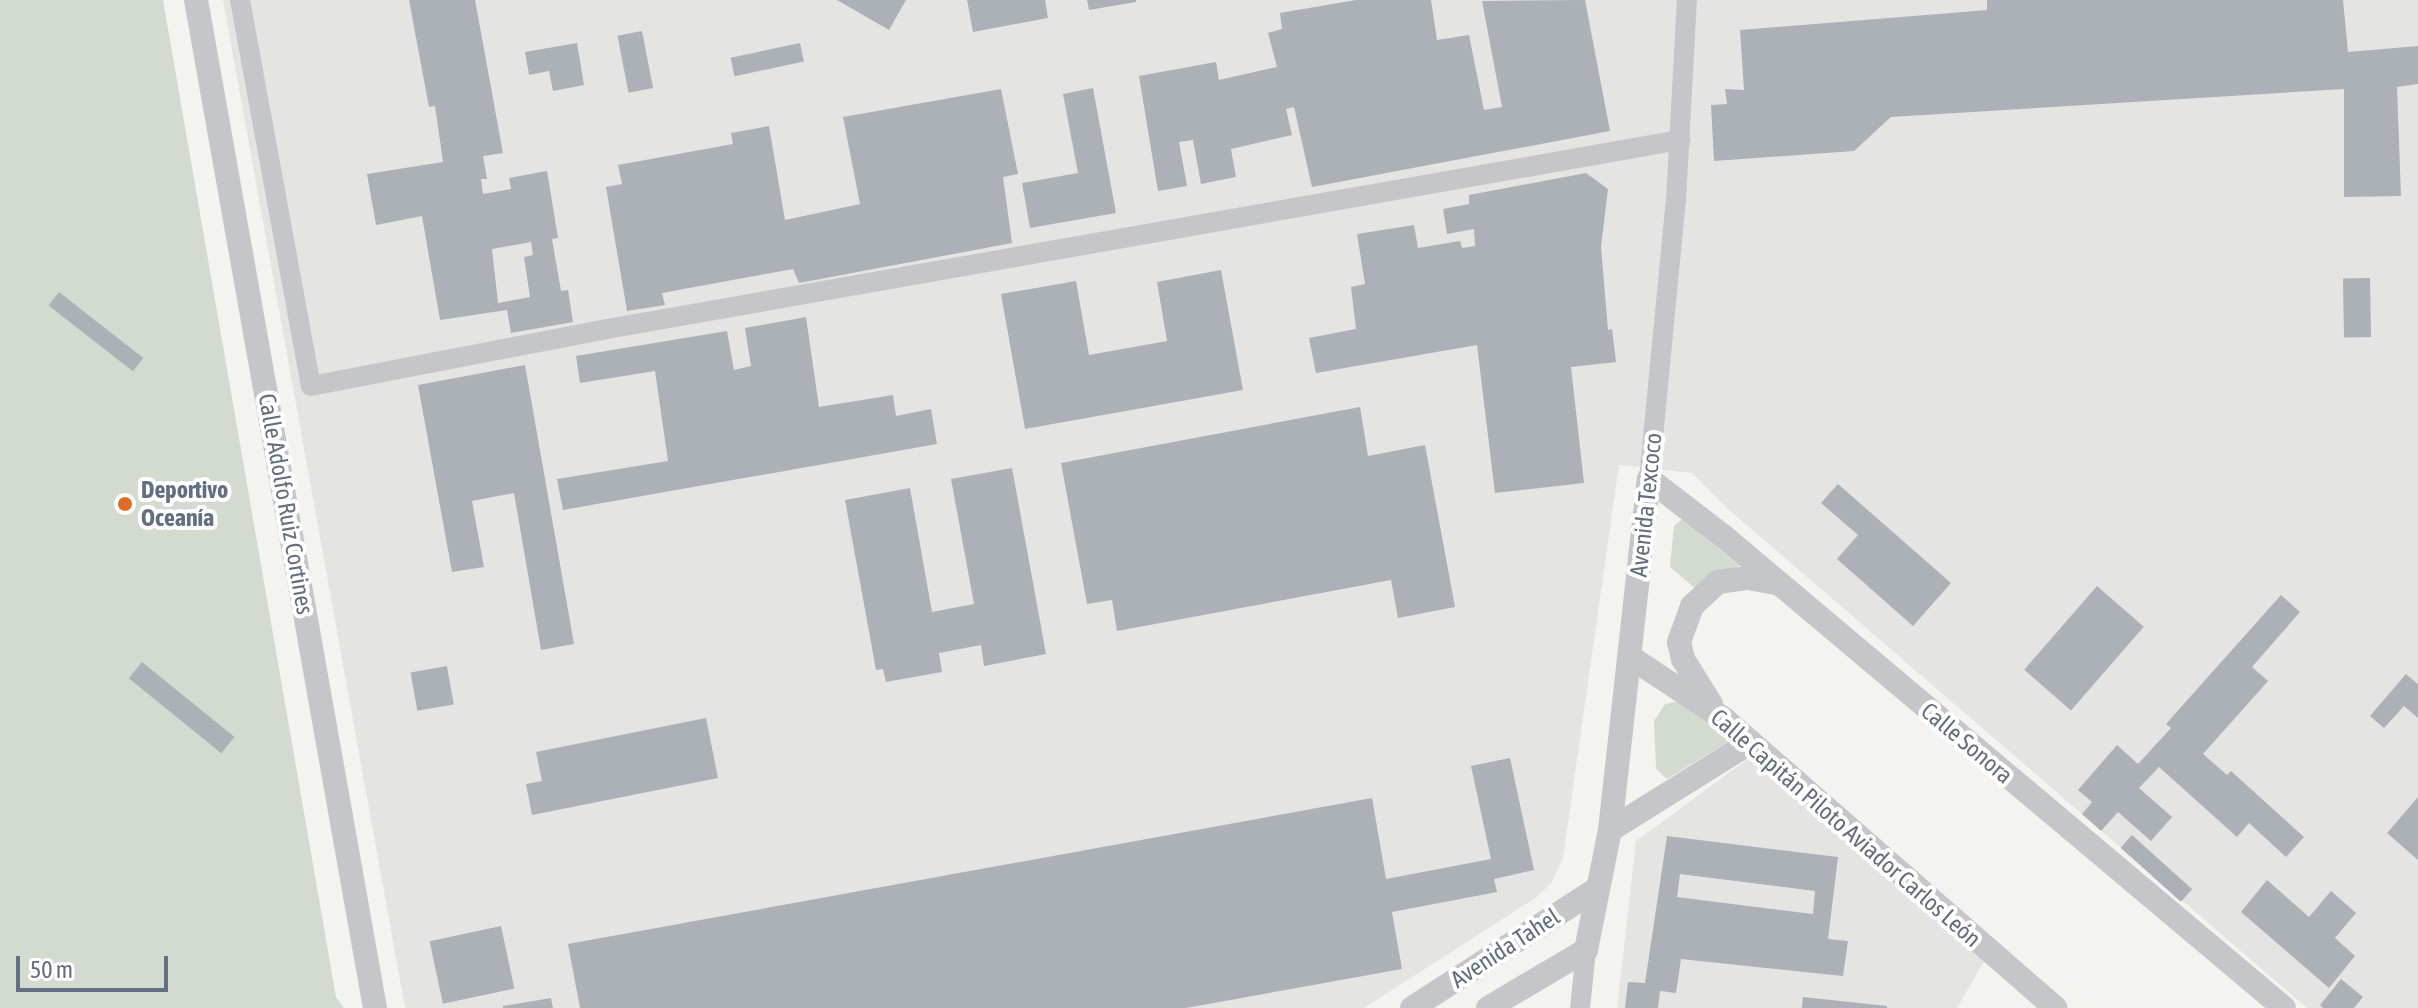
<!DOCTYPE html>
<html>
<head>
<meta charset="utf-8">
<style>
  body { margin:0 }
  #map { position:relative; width:2418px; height:1008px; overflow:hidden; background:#f3f4f0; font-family:"Asap Condensed",sans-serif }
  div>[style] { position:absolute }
  .built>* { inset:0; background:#e4e4e3 }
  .green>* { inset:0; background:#d3dbd1 }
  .building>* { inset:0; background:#acb1b7; transform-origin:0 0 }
  .minor>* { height:20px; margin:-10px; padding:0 10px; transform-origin:10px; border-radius:10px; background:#c4c6ca }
  .tertiary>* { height:24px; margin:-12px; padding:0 12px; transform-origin:12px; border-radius:12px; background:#c4c6ca }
  .dots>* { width:22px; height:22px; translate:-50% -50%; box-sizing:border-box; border:4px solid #fff; border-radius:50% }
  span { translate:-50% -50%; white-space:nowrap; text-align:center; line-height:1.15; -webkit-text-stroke:8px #fff; paint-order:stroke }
  .poi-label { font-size:24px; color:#636f80; font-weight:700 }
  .left { translate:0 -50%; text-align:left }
  .street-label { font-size:24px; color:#636f80 }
  .scale { position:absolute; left:16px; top:956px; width:152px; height:36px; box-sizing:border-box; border:4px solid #636f80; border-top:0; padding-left:10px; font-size:24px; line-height:28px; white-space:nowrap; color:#636f80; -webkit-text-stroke:6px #fff; paint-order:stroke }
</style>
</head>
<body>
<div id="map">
  <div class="built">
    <i style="clip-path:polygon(223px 0,2418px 0,2418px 1008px,2307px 1008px,1728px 509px,1692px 473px,1619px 465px,1563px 858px,1552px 882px,1537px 897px,1364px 1008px,405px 1008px)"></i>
    <i style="clip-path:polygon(1749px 758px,1985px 960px,1957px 1008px,1617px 1008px,1636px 841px)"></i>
  </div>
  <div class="green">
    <i style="clip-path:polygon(0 0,163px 0,336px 997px,344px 1008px,0 1008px)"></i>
    <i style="clip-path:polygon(1683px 518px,1739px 566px,1697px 590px,1670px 567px,1674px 526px)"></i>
    <i style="clip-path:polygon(1674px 702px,1685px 703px,1731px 740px,1667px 779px,1656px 769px,1654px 721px,1665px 704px)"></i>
  </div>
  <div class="building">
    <i style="clip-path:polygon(evenodd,409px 0,475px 0,503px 153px,483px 156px,487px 179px,481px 179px,483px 194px,511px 189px,509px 178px,547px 171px,558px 238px,552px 239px,561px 291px,568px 290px,573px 322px,511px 333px,507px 310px,440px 320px,422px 216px,376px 225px,367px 174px,443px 162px,435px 106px,429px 107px,409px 0,531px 242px,533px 255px,524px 257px,530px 297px,498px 303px,492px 249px,531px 242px)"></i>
    <i style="clip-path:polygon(837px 0,906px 0,889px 30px)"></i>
    <i style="clip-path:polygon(967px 0,1045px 0,1048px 18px,973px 32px)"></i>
    <i style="clip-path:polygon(1087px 0,1136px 0,1136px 2px,1089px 10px)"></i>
    <i style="clip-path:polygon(1356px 0,1431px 0,1437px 40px,1469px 35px,1484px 110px,1502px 107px,1482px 1px,1585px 0,1610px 131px,1312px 187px,1294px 107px,1286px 109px,1292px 135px,1231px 149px,1236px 177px,1201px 184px,1193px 140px,1179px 142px,1187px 186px,1158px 191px,1139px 76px,1216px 62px,1219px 80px,1277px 67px,1268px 33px,1282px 29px,1280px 13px)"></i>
    <i style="clip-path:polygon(1987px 0,2343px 0,2348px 52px,2418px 46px,2418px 84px,2397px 87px,2401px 196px,2344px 197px,2344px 89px,1891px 117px,1854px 151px,1714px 161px,1711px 105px,1727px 104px,1725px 89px,1744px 90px,1740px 30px,1987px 10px)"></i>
    <i style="left:642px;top:31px;width:58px;height:25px;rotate:79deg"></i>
    <i style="clip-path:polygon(577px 43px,584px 85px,553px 91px,549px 71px,529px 75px,525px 52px)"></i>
    <i style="left:800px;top:43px;width:19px;height:71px;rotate:78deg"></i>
    <i style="clip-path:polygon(1093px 88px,1116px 213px,1030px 228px,1022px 183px,1078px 173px,1063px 94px)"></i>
    <i style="clip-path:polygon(1001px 89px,1018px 174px,1003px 177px,1012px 243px,799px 283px,793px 269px,662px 293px,665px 305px,627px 311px,606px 187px,622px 184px,618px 165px,733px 144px,731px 133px,769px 126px,785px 220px,860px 204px,843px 117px)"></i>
    <i style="clip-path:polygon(1586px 173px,1608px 189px,1601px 247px,1608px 330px,1612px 329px,1616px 362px,1571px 367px,1584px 483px,1495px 493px,1477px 345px,1316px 373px,1309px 338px,1356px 329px,1351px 287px,1365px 284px,1357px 234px,1414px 225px,1418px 248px,1460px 241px,1462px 248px,1475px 246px,1474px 229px,1447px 234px,1443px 209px,1469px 204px,1469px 195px)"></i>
    <i style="clip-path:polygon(1221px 270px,1243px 390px,1025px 429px,1001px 294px,1076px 281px,1089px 355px,1167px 341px,1157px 282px)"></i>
    <i style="left:2370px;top:278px;width:59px;height:27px;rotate:89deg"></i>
    <i style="left:59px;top:292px;width:107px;height:17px;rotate:38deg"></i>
    <i style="clip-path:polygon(806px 317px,819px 407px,893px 395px,896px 416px,931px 409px,937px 444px,563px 510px,557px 479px,668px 461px,655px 371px,580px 383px,576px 356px,727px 331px,734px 370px,751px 366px,745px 328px)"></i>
    <i style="clip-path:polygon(525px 365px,574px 644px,541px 650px,514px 493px,472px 501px,484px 567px,452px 572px,418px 385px)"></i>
    <i style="clip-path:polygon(1360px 407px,1368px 456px,1425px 445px,1455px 607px,1398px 618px,1391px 580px,1117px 631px,1112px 600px,1087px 604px,1061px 463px)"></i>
    <i style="clip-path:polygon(1012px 468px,1046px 654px,984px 666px,981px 645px,939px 653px,942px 672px,886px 682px,883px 669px,876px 670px,845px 500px,910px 488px,932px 612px,974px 604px,951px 479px)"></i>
    <i style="clip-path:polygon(1838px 484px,1951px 583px,1913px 626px,1837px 559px,1858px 535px,1821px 503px)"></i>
    <i style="left:2097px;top:586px;width:62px;height:111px;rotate:41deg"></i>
    <i style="clip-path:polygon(2281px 595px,2300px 612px,2252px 667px,2268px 681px,2203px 754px,2227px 775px,2231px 771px,2304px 837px,2286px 857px,2249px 823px,2237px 837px,2159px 767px,2139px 788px,2172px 817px,2151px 841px,2118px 812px,2101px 831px,2082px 814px,2092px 802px,2078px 790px,2117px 745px,2138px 764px,2171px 728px,2166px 724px)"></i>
    <i style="left:142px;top:662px;width:119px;height:21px;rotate:39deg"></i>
    <i style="left:447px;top:666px;width:39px;height:37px;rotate:80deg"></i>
    <i style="clip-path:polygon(2406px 674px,2418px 684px,2418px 718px,2404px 706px,2384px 728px,2370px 716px)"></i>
    <i style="clip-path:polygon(706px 718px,718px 778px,532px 815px,526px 784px,542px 781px,536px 752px)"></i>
    <i style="clip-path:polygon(1510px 758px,1534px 870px,1494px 879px,1497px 892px,1392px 912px,1402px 969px,1186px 1008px,580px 1008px,568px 944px,1372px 798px,1386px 879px,1491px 859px,1471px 766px)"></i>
    <i style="clip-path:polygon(2418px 797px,2418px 860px,2387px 833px)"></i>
    <i style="left:2132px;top:835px;width:81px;height:17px;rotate:42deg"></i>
    <i style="clip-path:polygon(evenodd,1667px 836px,1838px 857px,1828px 939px,1848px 941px,1843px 976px,1681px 959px,1676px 993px,1660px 991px,1658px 1008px,1625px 1008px,1628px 982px,1645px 983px,1667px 836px,1680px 874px,1815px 891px,1813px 914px,1677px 897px,1680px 874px)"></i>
    <i style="clip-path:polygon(2267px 880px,2309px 917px,2331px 891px,2356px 913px,2335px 938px,2355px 956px,2329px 988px,2241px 912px)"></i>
    <i style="left:501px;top:926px;width:64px;height:73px;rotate:78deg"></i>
    <i style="clip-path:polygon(2341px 979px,2363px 997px,2354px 1008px,2323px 1008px,2320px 1005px)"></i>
    <i style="clip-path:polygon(1803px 997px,1887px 1006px,1887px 1008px,1802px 1008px)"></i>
    <i style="clip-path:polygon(551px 998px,553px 1008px,503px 1008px,503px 1006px)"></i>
  </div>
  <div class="minor">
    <i style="left:240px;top:0;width:392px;rotate:79.6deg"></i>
    <i style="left:311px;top:386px;width:301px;rotate:-10.9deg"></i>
    <i style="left:607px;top:329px;width:1090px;rotate:-9.99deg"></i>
    <i style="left:1649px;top:479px;width:279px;rotate:-84.5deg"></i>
    <i style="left:1676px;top:201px;width:201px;rotate:-86.9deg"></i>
    <i style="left:1580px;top:1008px;width:58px;rotate:-84.1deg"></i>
  </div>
  <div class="tertiary">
    <i style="left:196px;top:0;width:1024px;rotate:79.93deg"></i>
    <i style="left:1630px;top:657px;width:111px;rotate:33.3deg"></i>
    <i style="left:1723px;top:718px;width:441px;rotate:41.1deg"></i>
    <i style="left:1711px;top:704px;width:53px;rotate:-121.9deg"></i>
    <i style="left:1683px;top:659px;width:17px;rotate:-103deg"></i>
    <i style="left:1679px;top:642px;width:38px;rotate:-70deg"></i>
    <i style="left:1692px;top:606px;width:35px;rotate:-43deg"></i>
    <i style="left:1718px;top:582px;width:30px;rotate:-8deg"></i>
    <i style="left:1748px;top:578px;width:28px;rotate:10deg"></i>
    <i style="left:1610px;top:830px;width:166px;rotate:-32deg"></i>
    <i style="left:1412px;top:1008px;width:221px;rotate:-32.8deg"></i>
    <i style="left:1488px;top:1008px;width:114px;rotate:-30.6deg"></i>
    <i style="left:1586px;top:950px;width:122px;rotate:-78.7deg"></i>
    <i style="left:1610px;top:830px;width:353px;rotate:-83.7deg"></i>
    <i style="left:1649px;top:479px;width:93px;rotate:37.6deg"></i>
    <i style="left:1723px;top:536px;width:733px;rotate:40.08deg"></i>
  </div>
  <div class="dots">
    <i style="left:125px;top:504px;background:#df6d25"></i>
  </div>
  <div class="poi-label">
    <span class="left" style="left:141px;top:504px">Deportivo<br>Oceanía</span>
  </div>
  <div class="street-label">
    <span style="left:286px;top:504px;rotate:80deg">Calle Adolfo Ruiz Cortines</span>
    <span style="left:1646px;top:505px;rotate:-84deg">Avenida Texcoco</span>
    <span style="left:1967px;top:743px;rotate:40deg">Calle Sonora</span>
    <span style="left:1846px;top:828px;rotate:41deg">Calle Capitán Piloto Aviador Carlos León</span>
    <span style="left:1505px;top:948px;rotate:-33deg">Avenida Tahel</span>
  </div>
  <div class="scale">50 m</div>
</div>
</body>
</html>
